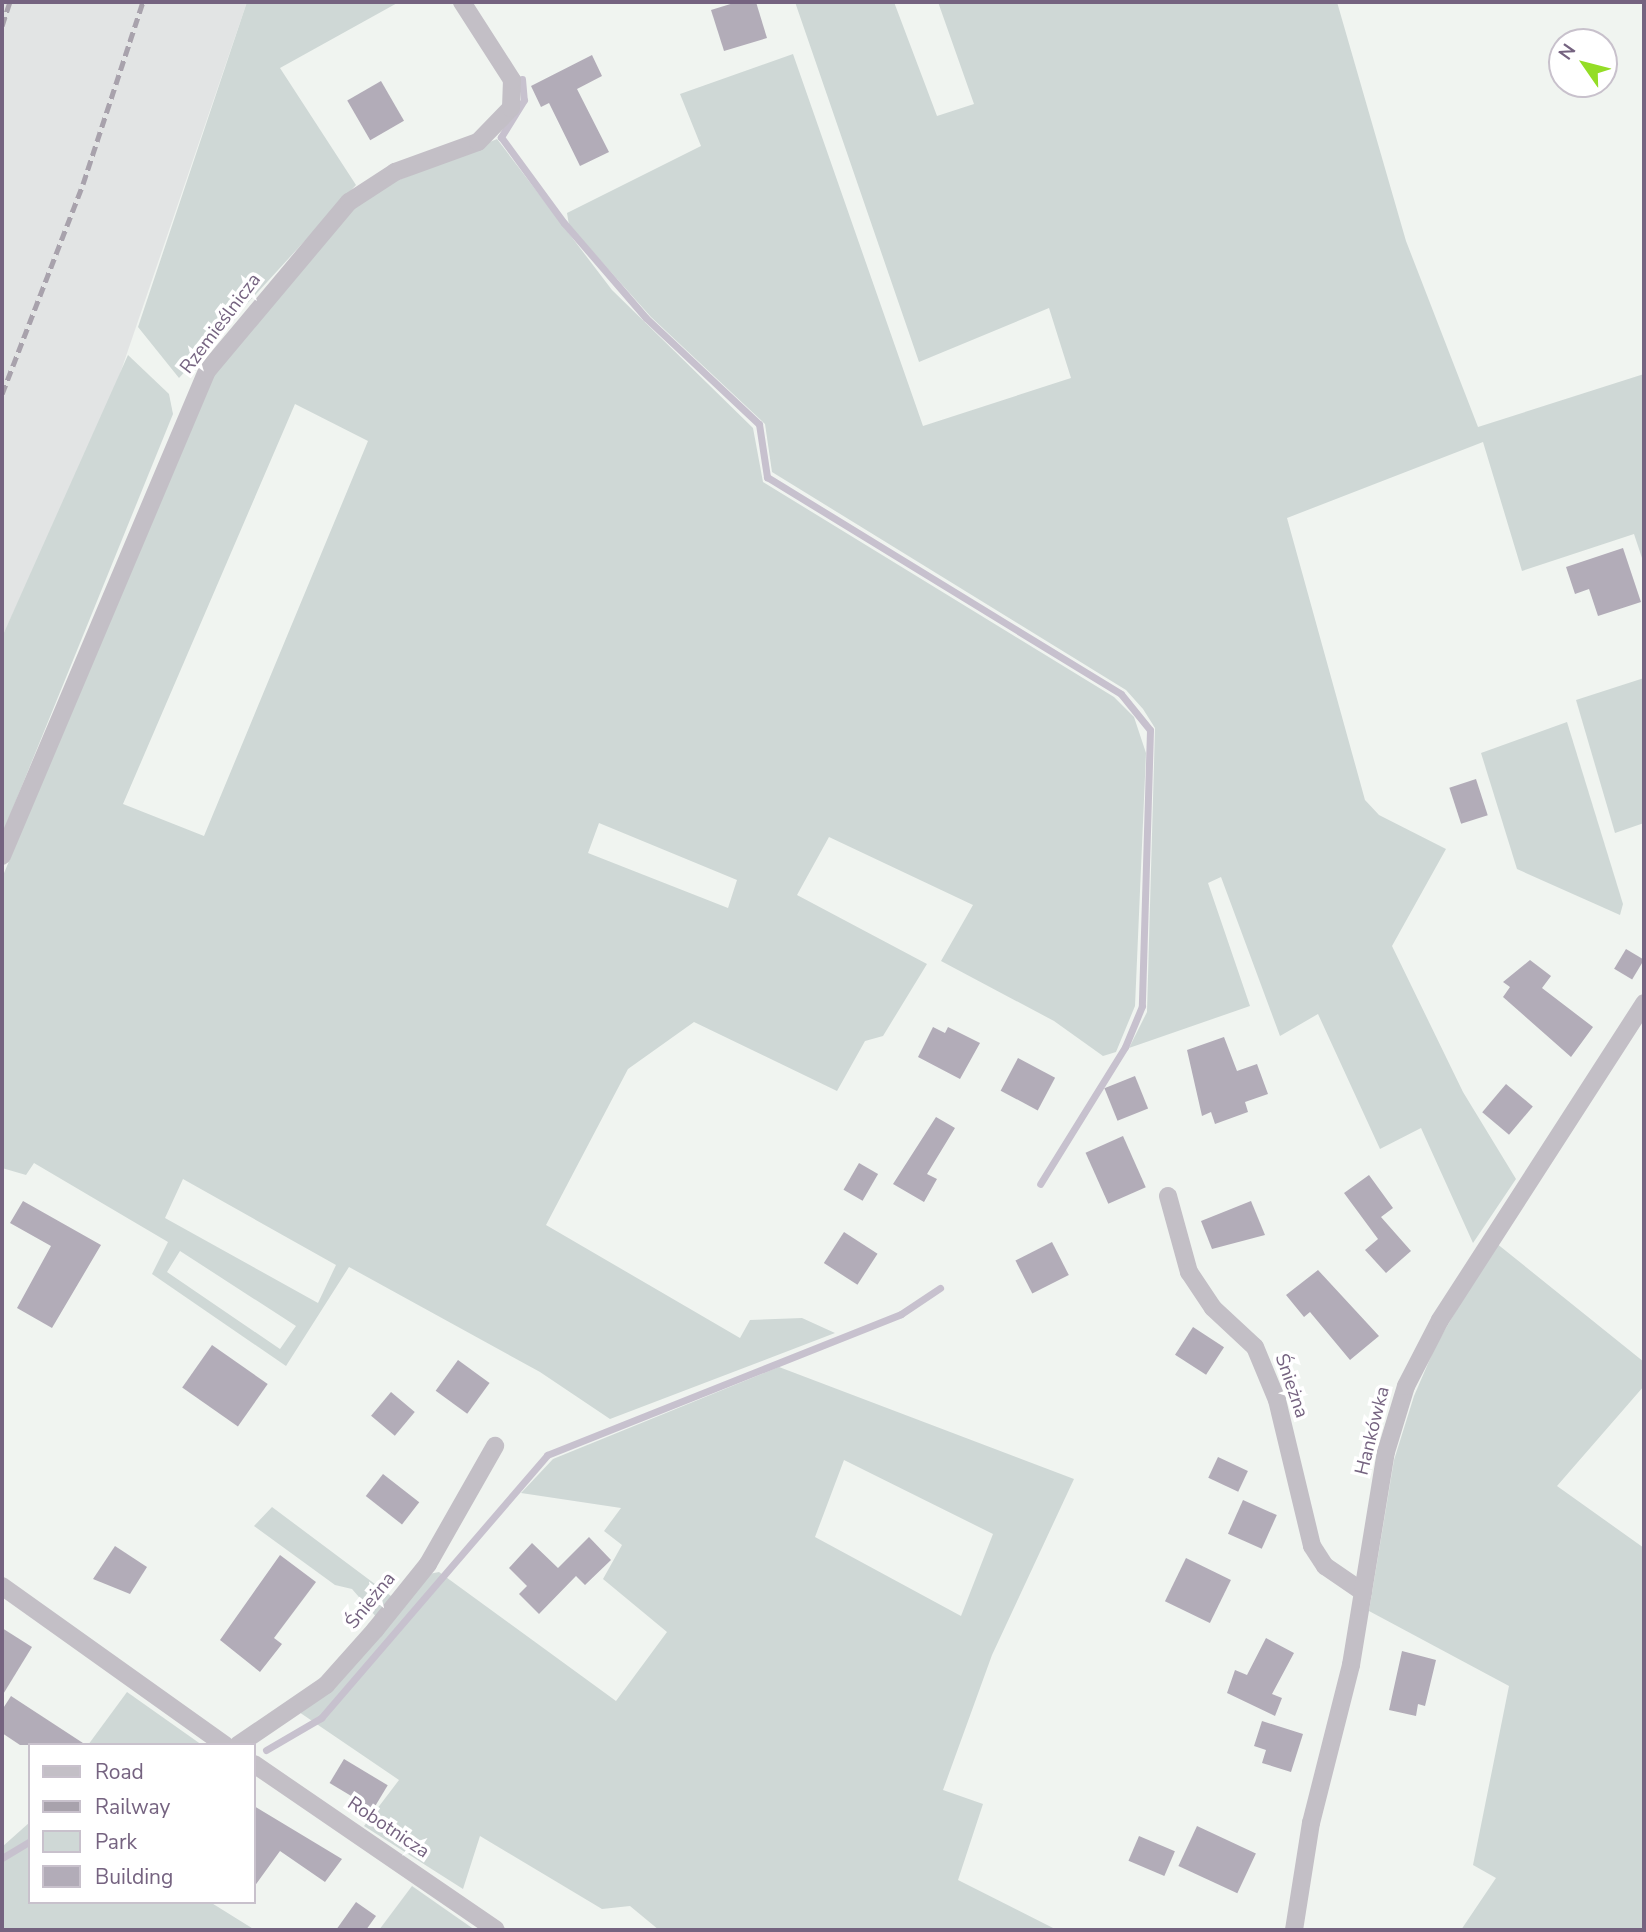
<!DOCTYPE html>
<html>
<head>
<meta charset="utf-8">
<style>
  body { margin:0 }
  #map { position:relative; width:1646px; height:1932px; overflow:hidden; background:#f0f4f0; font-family:"Nunito Sans",sans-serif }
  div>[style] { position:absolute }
  .built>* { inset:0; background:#e2e4e4 }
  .green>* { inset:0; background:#cfd8d6 }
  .stream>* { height:7px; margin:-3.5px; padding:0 3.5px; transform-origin:3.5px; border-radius:3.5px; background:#c7c1ce }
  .building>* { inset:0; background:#b2acb8; transform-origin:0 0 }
  .street>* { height:18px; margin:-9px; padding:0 9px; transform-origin:9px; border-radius:9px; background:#c3bfc6 }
  .rail>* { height:5px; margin-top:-2.5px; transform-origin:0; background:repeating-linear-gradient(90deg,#a8a2ac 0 10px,transparent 0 15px) }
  span { translate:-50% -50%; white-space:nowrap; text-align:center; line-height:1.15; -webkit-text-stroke:7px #fff; paint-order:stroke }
  .street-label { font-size:19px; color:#756380 }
  .frame { position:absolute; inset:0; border:4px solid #756380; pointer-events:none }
  .legend { position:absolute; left:28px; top:1743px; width:228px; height:161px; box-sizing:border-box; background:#fff; border:2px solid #c8c1cc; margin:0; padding:9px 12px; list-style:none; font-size:21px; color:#756380 }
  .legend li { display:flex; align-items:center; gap:14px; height:35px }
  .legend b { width:35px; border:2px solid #c8c1cc }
  .north { position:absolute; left:1548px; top:28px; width:70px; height:70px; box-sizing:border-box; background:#fff; border:2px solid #c8c1cc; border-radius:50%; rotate:305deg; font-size:19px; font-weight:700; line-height:28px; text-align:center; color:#756380 }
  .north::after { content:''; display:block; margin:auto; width:24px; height:32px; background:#94dd26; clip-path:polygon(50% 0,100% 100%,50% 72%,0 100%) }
</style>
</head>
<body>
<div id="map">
  <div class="built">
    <i style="clip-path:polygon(2px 2px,247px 2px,109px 406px,2px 637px)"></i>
  </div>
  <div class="green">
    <i style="clip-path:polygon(247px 2px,399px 2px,280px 68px,356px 185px,179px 378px,138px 327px)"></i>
    <i style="clip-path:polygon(795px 2px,894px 2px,937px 116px,974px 104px,938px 2px,1337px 2px,1406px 241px,1478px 427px,1644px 374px,1644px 564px,1634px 534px,1522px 571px,1483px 442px,1287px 518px,1365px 800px,1379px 815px,1446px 849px,1392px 946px,1463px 1092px,1516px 1179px,1473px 1243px,1421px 1128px,1380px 1149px,1318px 1014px,1280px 1036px,1221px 877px,1208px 883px,1250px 1006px,1129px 1048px,1147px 1012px,1155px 728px,1143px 709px,1126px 690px,772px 472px,765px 424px,651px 317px,569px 225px,567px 213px,701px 146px,680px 94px,793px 54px,923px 426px,1071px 378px,1049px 308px,919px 362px)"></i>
    <i style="clip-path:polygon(evenodd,497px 139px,612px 290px,753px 428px,763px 482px,1114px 697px,1134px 717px,1146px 753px,1135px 1006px,1116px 1052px,1103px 1056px,1054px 1021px,941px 961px,973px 905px,829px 837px,797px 895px,927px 964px,883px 1036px,865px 1041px,837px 1091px,694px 1022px,628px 1069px,546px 1225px,740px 1338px,750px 1320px,802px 1318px,835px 1333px,610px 1419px,540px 1372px,349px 1267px,286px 1366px,152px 1274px,168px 1242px,34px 1163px,26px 1175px,2px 1168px,2px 878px,199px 402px,218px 366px,353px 209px,387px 185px,497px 139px,295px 404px,368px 441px,204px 836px,123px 804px,295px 404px,497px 139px,599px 823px,737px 880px,728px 908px,588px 853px,599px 823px,497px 139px,183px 1179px,336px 1265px,318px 1303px,165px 1218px,183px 1179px,497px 139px,180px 1251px,296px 1326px,280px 1349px,167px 1272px,180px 1251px)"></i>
    <i style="clip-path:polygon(128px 355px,169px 394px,173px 414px,2px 835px,2px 637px)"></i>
    <i style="clip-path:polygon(1644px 678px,1644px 823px,1615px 833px,1576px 700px)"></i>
    <i style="clip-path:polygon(1567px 722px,1623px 904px,1620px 915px,1517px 869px,1481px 753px)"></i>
    <i style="clip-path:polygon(1496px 1243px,1644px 1362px,1644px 1386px,1557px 1486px,1644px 1548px,1644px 1930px,1461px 1930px,1496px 1878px,1473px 1865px,1509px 1686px,1369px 1611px,1394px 1460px,1414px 1396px,1436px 1345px)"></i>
    <i style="clip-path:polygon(evenodd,779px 1367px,1074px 1479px,992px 1655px,943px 1790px,983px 1804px,958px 1880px,1057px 1930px,659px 1930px,630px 1906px,602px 1909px,480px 1836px,463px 1889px,364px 1826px,399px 1780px,299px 1712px,429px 1574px,439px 1572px,616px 1701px,667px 1632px,603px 1579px,622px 1545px,604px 1531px,621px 1508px,521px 1493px,553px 1459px,779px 1367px,844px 1460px,993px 1534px,961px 1616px,815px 1537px,844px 1460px)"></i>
    <i style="clip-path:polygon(272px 1507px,395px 1599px,378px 1619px,352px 1589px,335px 1585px,254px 1526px)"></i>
    <i style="clip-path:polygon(127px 1692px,202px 1745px,88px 1745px)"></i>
    <i style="clip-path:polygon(30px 1822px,30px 1902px,210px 1902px,255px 1930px,2px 1930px,2px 1847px)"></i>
    <i style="clip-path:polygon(412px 1886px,475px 1930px,379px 1930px)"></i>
  </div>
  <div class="stream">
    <i style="left:522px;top:79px;width:21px;rotate:85deg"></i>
    <i style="left:524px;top:100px;width:44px;rotate:121.9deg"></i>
    <i style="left:501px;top:137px;width:107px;rotate:53.8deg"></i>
    <i style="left:564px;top:223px;width:125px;rotate:49.2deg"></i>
    <i style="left:646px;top:318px;width:155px;rotate:43.2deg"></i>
    <i style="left:759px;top:424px;width:54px;rotate:81.4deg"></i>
    <i style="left:767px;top:477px;width:415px;rotate:31.5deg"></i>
    <i style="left:1121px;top:694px;width:46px;rotate:51.1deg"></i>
    <i style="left:1150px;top:730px;width:276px;rotate:91.7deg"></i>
    <i style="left:1142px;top:1006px;width:44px;rotate:112.5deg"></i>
    <i style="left:1125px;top:1047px;width:161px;rotate:121.8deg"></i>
    <i style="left:266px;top:1750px;width:64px;rotate:-30.2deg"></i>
    <i style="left:321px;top:1718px;width:347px;rotate:-49.3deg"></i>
    <i style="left:547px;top:1455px;width:381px;rotate:-21.7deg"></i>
    <i style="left:901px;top:1314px;width:47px;rotate:-33.7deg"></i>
    <i style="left:2px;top:1858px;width:33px;rotate:-31deg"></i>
  </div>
  <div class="building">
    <i style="clip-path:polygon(737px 2px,756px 2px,767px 38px,724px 51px,711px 10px)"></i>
    <i style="clip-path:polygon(592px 55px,602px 76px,577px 89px,609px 152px,580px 166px,549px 103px,541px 107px,531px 86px)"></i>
    <i style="left:381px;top:81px;width:46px;height:39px;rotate:60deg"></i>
    <i style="clip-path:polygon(1623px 548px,1641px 602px,1598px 616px,1589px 589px,1575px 594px,1566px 567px)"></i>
    <i style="left:1476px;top:779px;width:38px;height:28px;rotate:72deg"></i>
    <i style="left:1626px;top:949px;width:21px;height:23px;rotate:31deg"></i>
    <i style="clip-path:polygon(1530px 960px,1551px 976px,1542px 988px,1593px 1027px,1571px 1057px,1503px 997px,1510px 987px,1503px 982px)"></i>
    <i style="clip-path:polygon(933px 1027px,945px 1033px,948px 1027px,980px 1043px,960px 1079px,918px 1057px)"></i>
    <i style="clip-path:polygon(1224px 1037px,1237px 1071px,1257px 1064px,1268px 1094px,1245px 1102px,1248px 1112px,1215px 1124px,1211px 1112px,1202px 1116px,1187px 1050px)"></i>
    <i style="left:1018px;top:1058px;width:42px;height:37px;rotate:28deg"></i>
    <i style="left:1135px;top:1076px;width:35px;height:33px;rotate:68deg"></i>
    <i style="left:1506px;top:1084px;width:35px;height:37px;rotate:40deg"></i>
    <i style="clip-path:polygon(936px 1117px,955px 1128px,927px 1174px,937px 1179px,924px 1202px,893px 1184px)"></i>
    <i style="left:1123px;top:1136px;width:56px;height:41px;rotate:66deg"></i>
    <i style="left:859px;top:1163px;width:22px;height:31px;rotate:30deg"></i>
    <i style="clip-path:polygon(1369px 1175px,1393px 1208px,1381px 1217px,1411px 1251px,1386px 1273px,1365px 1250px,1378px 1239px,1344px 1193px)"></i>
    <i style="clip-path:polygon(23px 1201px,101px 1245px,52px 1328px,17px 1308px,51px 1246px,10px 1223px)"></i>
    <i style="clip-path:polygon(1251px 1201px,1265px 1235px,1212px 1249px,1201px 1221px)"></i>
    <i style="left:844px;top:1232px;width:40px;height:37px;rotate:33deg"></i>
    <i style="left:1052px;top:1242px;width:37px;height:41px;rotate:63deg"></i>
    <i style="clip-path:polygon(1318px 1270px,1379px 1336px,1350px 1360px,1310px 1312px,1304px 1317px,1286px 1295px)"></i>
    <i style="left:1193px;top:1327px;width:37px;height:33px;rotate:33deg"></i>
    <i style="left:212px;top:1345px;width:68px;height:52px;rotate:35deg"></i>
    <i style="left:458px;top:1360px;width:39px;height:38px;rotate:36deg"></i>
    <i style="left:391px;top:1392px;width:31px;height:31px;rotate:40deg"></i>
    <i style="left:1218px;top:1457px;width:33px;height:23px;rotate:25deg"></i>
    <i style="left:383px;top:1474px;width:46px;height:28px;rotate:38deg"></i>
    <i style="left:1243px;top:1500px;width:37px;height:37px;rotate:24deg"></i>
    <i style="clip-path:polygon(589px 1537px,611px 1560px,585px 1585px,576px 1576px,539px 1614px,519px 1594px,527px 1586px,509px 1568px,532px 1543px,558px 1568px)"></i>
    <i style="clip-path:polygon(115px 1546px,147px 1567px,130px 1594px,93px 1579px)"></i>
    <i style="clip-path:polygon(280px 1555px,316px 1582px,274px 1638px,282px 1644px,260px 1672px,220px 1640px)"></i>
    <i style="left:1186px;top:1558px;width:50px;height:48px;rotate:26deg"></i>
    <i style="clip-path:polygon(2px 1628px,32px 1647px,2px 1696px)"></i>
    <i style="clip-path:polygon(1266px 1638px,1294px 1653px,1272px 1694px,1282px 1698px,1275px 1716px,1227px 1693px,1235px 1670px,1247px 1675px)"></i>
    <i style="clip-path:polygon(1402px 1651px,1436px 1660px,1425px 1706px,1418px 1704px,1416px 1716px,1389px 1710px)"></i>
    <i style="clip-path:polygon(11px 1696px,86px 1745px,20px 1745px,2px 1733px,2px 1710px)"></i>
    <i style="clip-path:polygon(1262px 1721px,1303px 1734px,1291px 1772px,1262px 1763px,1266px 1750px,1254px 1746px)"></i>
    <i style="left:344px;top:1759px;width:51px;height:28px;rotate:31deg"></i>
    <i style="clip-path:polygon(254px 1806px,342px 1859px,325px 1882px,280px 1851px,254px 1887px)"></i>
    <i style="left:1197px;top:1826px;width:65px;height:44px;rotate:25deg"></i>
    <i style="left:1139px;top:1836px;width:39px;height:27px;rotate:23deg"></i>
    <i style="clip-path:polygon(356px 1902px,376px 1916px,366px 1930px,336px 1930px)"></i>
  </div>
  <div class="street">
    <i style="left:2px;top:856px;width:527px;rotate:-67.09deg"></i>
    <i style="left:207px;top:371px;width:221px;rotate:-50deg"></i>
    <i style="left:349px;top:202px;width:55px;rotate:-33.1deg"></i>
    <i style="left:395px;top:172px;width:88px;rotate:-19.9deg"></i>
    <i style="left:478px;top:142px;width:47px;rotate:-45.9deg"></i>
    <i style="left:511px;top:108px;width:28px;rotate:-88deg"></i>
    <i style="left:512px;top:80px;width:93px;rotate:-122.7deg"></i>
    <i style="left:1168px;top:1196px;width:79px;rotate:74.6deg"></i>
    <i style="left:1189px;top:1272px;width:43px;rotate:56.3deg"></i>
    <i style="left:1213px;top:1308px;width:57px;rotate:42.9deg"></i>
    <i style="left:1255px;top:1347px;width:57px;rotate:67.5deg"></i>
    <i style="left:1277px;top:1400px;width:150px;rotate:76.5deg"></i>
    <i style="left:1312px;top:1546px;width:24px;rotate:57deg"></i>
    <i style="left:1325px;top:1566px;width:46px;rotate:34.4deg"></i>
    <i style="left:2px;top:1586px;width:274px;rotate:35.5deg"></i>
    <i style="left:238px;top:1745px;width:107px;rotate:-34.3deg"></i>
    <i style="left:326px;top:1685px;width:74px;rotate:-48.3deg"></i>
    <i style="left:375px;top:1630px;width:85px;rotate:-51.2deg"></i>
    <i style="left:428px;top:1564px;width:136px;rotate:-60.4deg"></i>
    <i style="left:254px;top:1764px;width:293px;rotate:34.4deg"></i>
    <i style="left:1294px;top:1930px;width:108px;rotate:-81deg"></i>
    <i style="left:1311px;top:1823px;width:163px;rotate:-75.8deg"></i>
    <i style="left:1351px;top:1665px;width:216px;rotate:-80.7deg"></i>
    <i style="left:1386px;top:1452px;width:69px;rotate:-73.1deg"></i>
    <i style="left:1406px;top:1386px;width:74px;rotate:-62.7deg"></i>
    <i style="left:1440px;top:1320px;width:377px;rotate:-57.2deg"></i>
  </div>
  <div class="rail">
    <i style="left:2px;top:26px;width:25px;rotate:-72deg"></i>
    <i style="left:2px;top:394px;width:225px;rotate:-68.9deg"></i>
    <i style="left:83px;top:184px;width:192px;rotate:-71.8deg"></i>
  </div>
  <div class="street-label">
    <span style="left:221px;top:324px;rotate:-53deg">Rzemieślnicza</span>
    <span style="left:1291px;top:1386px;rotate:71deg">Śnieżna</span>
    <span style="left:1373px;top:1431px;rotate:-76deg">Hankówka</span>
    <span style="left:371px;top:1601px;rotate:-51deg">Śnieżna</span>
    <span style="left:388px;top:1828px;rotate:34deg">Robotnicza</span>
  </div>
  <div class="frame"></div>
  <ul class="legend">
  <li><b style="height:9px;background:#c3bfc6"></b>Road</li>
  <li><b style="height:9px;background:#a8a2ac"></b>Railway</li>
  <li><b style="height:19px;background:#cfd8d6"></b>Park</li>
  <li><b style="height:19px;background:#b2acb8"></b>Building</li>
  </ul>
  <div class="north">N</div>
</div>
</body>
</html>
